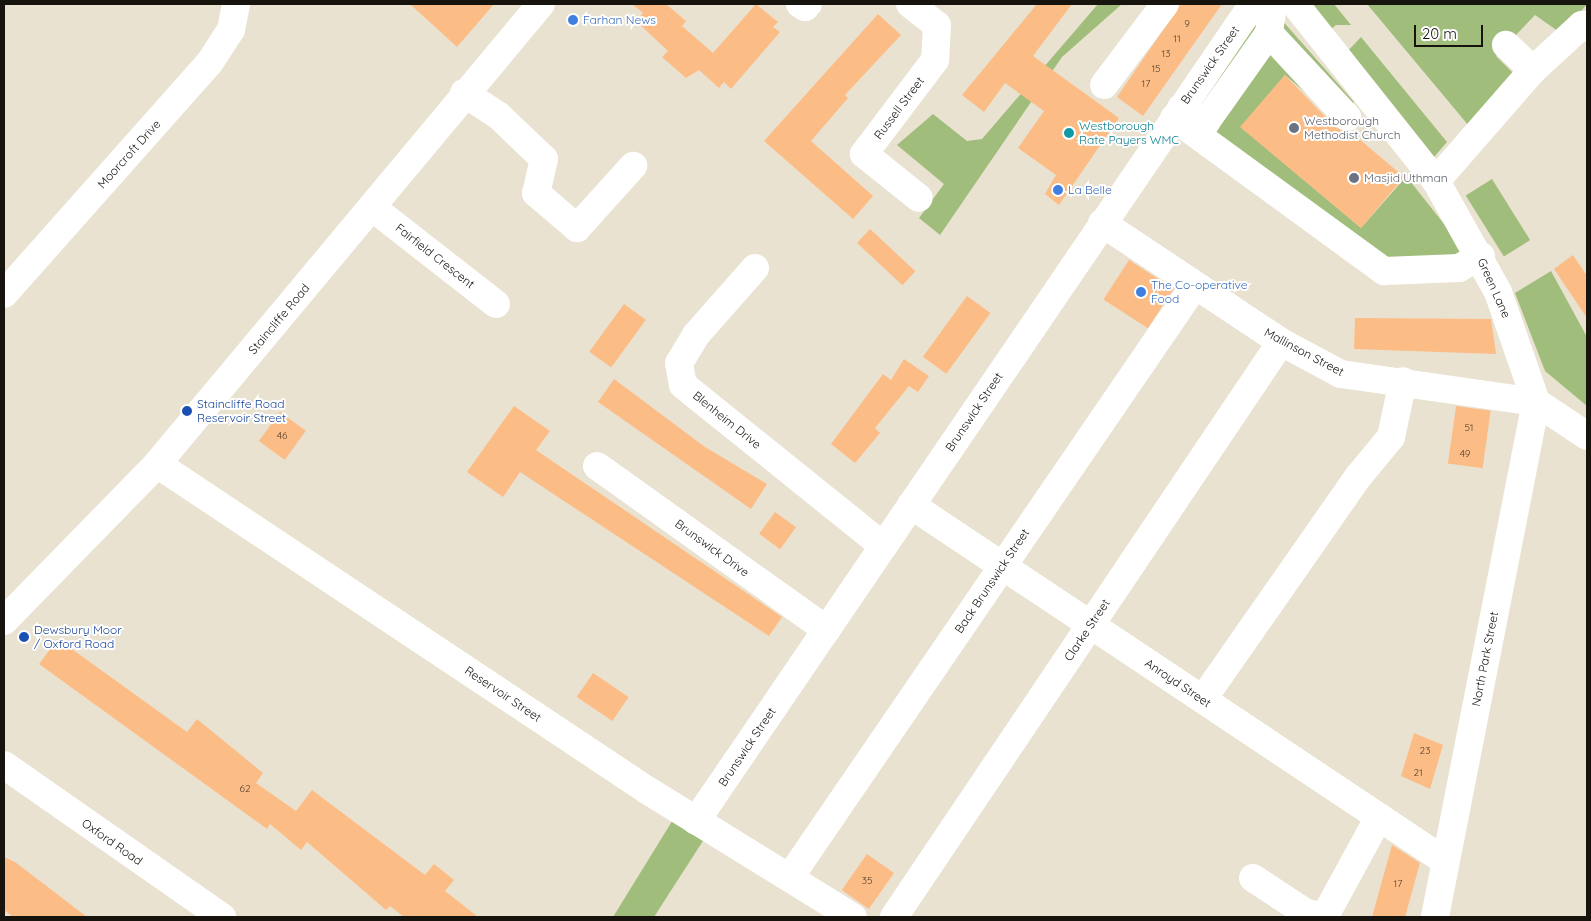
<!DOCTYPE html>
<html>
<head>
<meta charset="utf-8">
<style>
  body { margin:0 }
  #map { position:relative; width:1591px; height:921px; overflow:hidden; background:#eae2d0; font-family:Quicksand,sans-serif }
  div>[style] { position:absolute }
  .green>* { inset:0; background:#a1bd7c; transform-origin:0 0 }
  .building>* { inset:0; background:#fcbc86; transform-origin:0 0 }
  .minor>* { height:28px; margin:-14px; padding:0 14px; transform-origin:14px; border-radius:14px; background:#fff }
  .dots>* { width:14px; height:14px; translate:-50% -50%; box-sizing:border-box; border:2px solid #fff; border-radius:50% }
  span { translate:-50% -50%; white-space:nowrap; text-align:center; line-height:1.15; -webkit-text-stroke:4px #fff; paint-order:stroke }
  .number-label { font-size:10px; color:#503e2c }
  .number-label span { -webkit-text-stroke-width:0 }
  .shop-label { font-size:12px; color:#366cbe }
  .left { translate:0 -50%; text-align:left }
  .street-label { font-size:12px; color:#17140e }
  .worship-label { font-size:12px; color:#5b616d }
  .culture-label { font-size:12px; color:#0d838f }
  .transit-label { font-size:12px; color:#164399 }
  .frame { position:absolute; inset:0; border:5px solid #17140e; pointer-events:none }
  .scale { position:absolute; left:1414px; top:25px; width:69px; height:22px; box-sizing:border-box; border:2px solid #17140e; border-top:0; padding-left:6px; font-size:15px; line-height:18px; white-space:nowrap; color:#17140e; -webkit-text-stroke:4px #fff; paint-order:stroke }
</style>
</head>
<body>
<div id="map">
  <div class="green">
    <i style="clip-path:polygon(1098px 4px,1122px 4px,1062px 57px,940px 235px,919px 218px,944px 184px,897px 145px,933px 114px,967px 141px,982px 139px)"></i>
    <i style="clip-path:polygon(1301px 4px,1334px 4px,1351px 25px,1336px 25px,1325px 34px)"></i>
    <i style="clip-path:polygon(1367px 4px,1587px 4px,1562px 34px,1535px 15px,1496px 56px,1515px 75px,1469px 126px)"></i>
    <i style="clip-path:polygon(1262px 16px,1280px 18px,1354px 102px,1335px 118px,1285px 75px,1241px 127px,1361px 228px,1404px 179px,1410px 181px,1471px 258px,1389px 263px,1188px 121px)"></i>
    <i style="clip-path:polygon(1361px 37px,1447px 142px,1428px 164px,1343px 56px)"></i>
    <i style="left:1492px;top:179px;width:72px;height:31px;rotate:58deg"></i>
    <i style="clip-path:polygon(1551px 271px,1587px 337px,1587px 406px,1545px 371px,1515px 293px)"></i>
    <i style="clip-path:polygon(679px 810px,710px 830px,654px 917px,613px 917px)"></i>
  </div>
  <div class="building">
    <i style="clip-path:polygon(410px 4px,494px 4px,457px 47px)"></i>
    <i style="clip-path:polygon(632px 4px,666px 4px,686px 21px,682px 26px,713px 53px,756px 4px,778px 22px,773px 27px,780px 32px,731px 89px,724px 82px,719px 88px,699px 70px,686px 78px,662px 57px,668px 51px,636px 21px,643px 13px)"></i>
    <i style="clip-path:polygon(1037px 4px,1072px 4px,1033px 56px,1119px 118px,1059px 205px,1045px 194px,1056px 175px,1018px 148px,1044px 111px,1005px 83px,984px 112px,962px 95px)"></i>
    <i style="clip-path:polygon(1181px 4px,1222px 4px,1143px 116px,1117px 97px)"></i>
    <i style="clip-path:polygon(878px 14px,901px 35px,845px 95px,848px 98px,811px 141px,873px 196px,853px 219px,764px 141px)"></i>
    <i style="clip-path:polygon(1285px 75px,1336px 128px,1351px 132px,1404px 177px,1361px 228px,1240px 127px)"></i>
    <i style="left:870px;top:229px;width:62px;height:19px;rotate:43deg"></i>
    <i style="clip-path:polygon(1573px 255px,1587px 276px,1587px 318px,1554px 269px)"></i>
    <i style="left:1129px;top:260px;width:53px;height:47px;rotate:33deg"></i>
    <i style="left:967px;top:296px;width:29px;height:75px;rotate:36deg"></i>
    <i style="left:624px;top:304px;width:27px;height:59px;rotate:36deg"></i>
    <i style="clip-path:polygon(1355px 318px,1491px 319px,1496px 354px,1354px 349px)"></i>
    <i style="clip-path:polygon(904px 359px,929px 376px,918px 392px,909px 386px,875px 428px,880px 433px,855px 463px,831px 444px,883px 374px,891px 380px)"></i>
    <i style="clip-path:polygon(614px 379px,705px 447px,767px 484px,751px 509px,598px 402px)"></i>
    <i style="clip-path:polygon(514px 406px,550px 431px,536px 450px,782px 617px,769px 636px,520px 472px,503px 497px,467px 472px)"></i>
    <i style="left:1456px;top:406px;width:35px;height:58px;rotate:8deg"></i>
    <i style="left:280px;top:412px;width:32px;height:36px;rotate:36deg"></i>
    <i style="left:775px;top:512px;width:26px;height:27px;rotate:36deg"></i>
    <i style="clip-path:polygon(58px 639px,187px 732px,197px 719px,263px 773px,256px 783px,296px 811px,312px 790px,425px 875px,434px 864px,454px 880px,445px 891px,478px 917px,404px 917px,390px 906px,386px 910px,307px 842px,301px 850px,270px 824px,267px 829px,39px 664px)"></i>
    <i style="left:593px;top:673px;width:43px;height:29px;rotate:34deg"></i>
    <i style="clip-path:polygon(1414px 733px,1443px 745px,1430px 789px,1401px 776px)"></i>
    <i style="clip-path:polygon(1392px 845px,1420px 863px,1405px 917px,1372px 917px)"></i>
    <i style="left:867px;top:854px;width:33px;height:44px;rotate:35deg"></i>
    <i style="clip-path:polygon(4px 857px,15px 862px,87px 917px,13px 917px,4px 910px)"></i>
  </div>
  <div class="minor">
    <i style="left:800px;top:4px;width:6px;rotate:31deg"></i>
    <i style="left:805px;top:7px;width:4px;rotate:-45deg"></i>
    <i style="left:910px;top:4px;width:34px;rotate:38deg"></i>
    <i style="left:937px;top:25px;width:35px;rotate:93deg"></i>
    <i style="left:935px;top:60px;width:118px;rotate:127.1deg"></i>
    <i style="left:864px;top:154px;width:70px;rotate:38.7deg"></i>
    <i style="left:1273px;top:4px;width:29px;rotate:98deg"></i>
    <i style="left:1269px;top:33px;width:115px;rotate:47.1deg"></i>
    <i style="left:1295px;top:4px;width:226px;rotate:51.5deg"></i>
    <i style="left:1436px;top:181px;width:127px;rotate:60.8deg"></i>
    <i style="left:1498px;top:292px;width:116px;rotate:70.9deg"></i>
    <i style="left:1536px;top:402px;width:525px;rotate:101.1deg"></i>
    <i style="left:1533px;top:70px;width:67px;rotate:-42.6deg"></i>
    <i style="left:1582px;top:25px;width:6px;rotate:31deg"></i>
    <i style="left:1104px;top:85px;width:101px;rotate:-53deg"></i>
    <i style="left:464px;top:93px;width:42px;rotate:33.3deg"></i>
    <i style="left:499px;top:116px;width:62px;rotate:43.7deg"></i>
    <i style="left:544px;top:159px;width:35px;rotate:103deg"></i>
    <i style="left:536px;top:193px;width:54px;rotate:40.5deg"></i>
    <i style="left:577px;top:228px;width:84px;rotate:-47.9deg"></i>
    <i style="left:1181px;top:108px;width:29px;rotate:29deg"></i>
    <i style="left:1206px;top:122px;width:109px;rotate:-54.7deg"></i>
    <i style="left:1174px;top:118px;width:260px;rotate:36.1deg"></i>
    <i style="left:1384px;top:271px;width:75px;rotate:-2.3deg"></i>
    <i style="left:1459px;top:268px;width:25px;rotate:-29deg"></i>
    <i style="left:1436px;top:181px;width:147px;rotate:-48.9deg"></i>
    <i style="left:1533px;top:70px;width:37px;rotate:-137deg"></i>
    <i style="left:373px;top:208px;width:156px;rotate:38deg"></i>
    <i style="left:1102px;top:223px;width:215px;rotate:33.6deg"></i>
    <i style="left:1281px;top:342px;width:68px;rotate:28.1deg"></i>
    <i style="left:1341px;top:374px;width:197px;rotate:8.2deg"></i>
    <i style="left:1536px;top:402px;width:61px;rotate:33.7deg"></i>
    <i style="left:755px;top:268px;width:89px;rotate:131.4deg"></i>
    <i style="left:696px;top:335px;width:33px;rotate:121deg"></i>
    <i style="left:679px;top:363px;width:22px;rotate:80deg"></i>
    <i style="left:683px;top:385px;width:257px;rotate:38.8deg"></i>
    <i style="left:4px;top:294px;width:310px;rotate:-48.4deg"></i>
    <i style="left:210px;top:62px;width:38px;rotate:-57deg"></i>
    <i style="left:231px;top:30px;width:26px;rotate:-79deg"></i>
    <i style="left:157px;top:464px;width:589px;rotate:33.64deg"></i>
    <i style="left:647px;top:790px;width:242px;rotate:31.7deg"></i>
    <i style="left:597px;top:466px;width:282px;rotate:35.5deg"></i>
    <i style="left:911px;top:505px;width:642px;rotate:33.69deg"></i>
    <i style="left:4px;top:621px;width:219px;rotate:-45.7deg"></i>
    <i style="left:157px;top:464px;width:599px;rotate:-50.15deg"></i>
    <i style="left:1203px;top:699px;width:271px;rotate:-55.1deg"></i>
    <i style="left:1358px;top:477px;width:52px;rotate:-50.5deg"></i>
    <i style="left:1391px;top:437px;width:57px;rotate:-77.9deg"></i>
    <i style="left:4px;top:765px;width:266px;rotate:34.9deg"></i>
    <i style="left:696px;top:821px;width:989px;rotate:-55.72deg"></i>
    <i style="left:790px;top:877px;width:717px;rotate:-55.62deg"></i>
    <i style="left:1253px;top:878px;width:64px;rotate:33.4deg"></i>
    <i style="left:1306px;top:913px;width:19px;rotate:9deg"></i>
    <i style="left:1325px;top:916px;width:113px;rotate:-61.4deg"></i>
    <i style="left:894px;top:917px;width:693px;rotate:-56.06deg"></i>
  </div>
  <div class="dots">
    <i style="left:573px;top:20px;background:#3f7fe0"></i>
    <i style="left:1294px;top:128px;background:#6b7280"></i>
    <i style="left:1069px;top:133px;background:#0f9aa8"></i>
    <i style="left:1354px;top:178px;background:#6b7280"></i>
    <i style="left:1058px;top:190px;background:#3f7fe0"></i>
    <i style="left:1141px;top:292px;background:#3f7fe0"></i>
    <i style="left:187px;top:411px;background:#1a4fb4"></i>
    <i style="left:24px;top:637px;background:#1a4fb4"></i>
  </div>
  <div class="number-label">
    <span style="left:1187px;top:24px">9</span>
    <span style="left:1177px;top:39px">11</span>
    <span style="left:1166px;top:54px">13</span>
    <span style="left:1156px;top:69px">15</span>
    <span style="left:1146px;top:84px">17</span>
    <span style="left:1469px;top:428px">51</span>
    <span style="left:282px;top:436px">46</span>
    <span style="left:1465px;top:454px">49</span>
    <span style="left:1425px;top:751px">23</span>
    <span style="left:1418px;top:773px">21</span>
    <span style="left:245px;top:789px">62</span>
    <span style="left:867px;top:881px">35</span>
    <span style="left:1398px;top:884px">17</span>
  </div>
  <div class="shop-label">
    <span class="left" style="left:583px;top:20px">Farhan News</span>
    <span class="left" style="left:1068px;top:190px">La Belle</span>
    <span class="left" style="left:1151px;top:292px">The Co-operative<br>Food</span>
  </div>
  <div class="street-label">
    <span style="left:1210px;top:65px;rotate:-55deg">Brunswick Street</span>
    <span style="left:899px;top:108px;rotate:-53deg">Russell Street</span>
    <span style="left:129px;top:154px;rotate:-48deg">Moorcroft Drive</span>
    <span style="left:435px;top:256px;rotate:38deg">Fairfield Crescent</span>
    <span style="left:1494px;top:288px;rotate:66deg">Green Lane</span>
    <span style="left:279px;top:319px;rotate:-50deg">Staincliffe Road</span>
    <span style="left:1304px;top:352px;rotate:28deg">Mallinson Street</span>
    <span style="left:974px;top:412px;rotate:-56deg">Brunswick Street</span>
    <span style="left:727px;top:420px;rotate:39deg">Blenheim Drive</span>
    <span style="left:712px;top:548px;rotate:36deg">Brunswick Drive</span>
    <span style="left:992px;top:581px;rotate:-56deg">Back Brunswick Street</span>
    <span style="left:1087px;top:630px;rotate:-56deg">Clarke Street</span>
    <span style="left:1485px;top:659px;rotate:-79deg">North Park Street</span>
    <span style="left:1178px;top:683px;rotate:34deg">Anroyd Street</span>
    <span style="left:503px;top:694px;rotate:34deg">Reservoir Street</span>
    <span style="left:747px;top:747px;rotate:-56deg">Brunswick Street</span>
    <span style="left:112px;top:842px;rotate:35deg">Oxford Road</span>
  </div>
  <div class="worship-label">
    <span class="left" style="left:1304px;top:128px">Westborough<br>Methodist Church</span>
    <span class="left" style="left:1364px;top:178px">Masjid Uthman</span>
  </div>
  <div class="culture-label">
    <span class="left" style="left:1079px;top:133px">Westborough<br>Rate Payers WMC</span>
  </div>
  <div class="transit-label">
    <span class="left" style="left:197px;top:411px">Staincliffe Road<br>Reservoir Street</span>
    <span class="left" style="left:34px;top:637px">Dewsbury Moor<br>/ Oxford Road</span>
  </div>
  <div class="frame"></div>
  <div class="scale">20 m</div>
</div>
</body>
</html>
